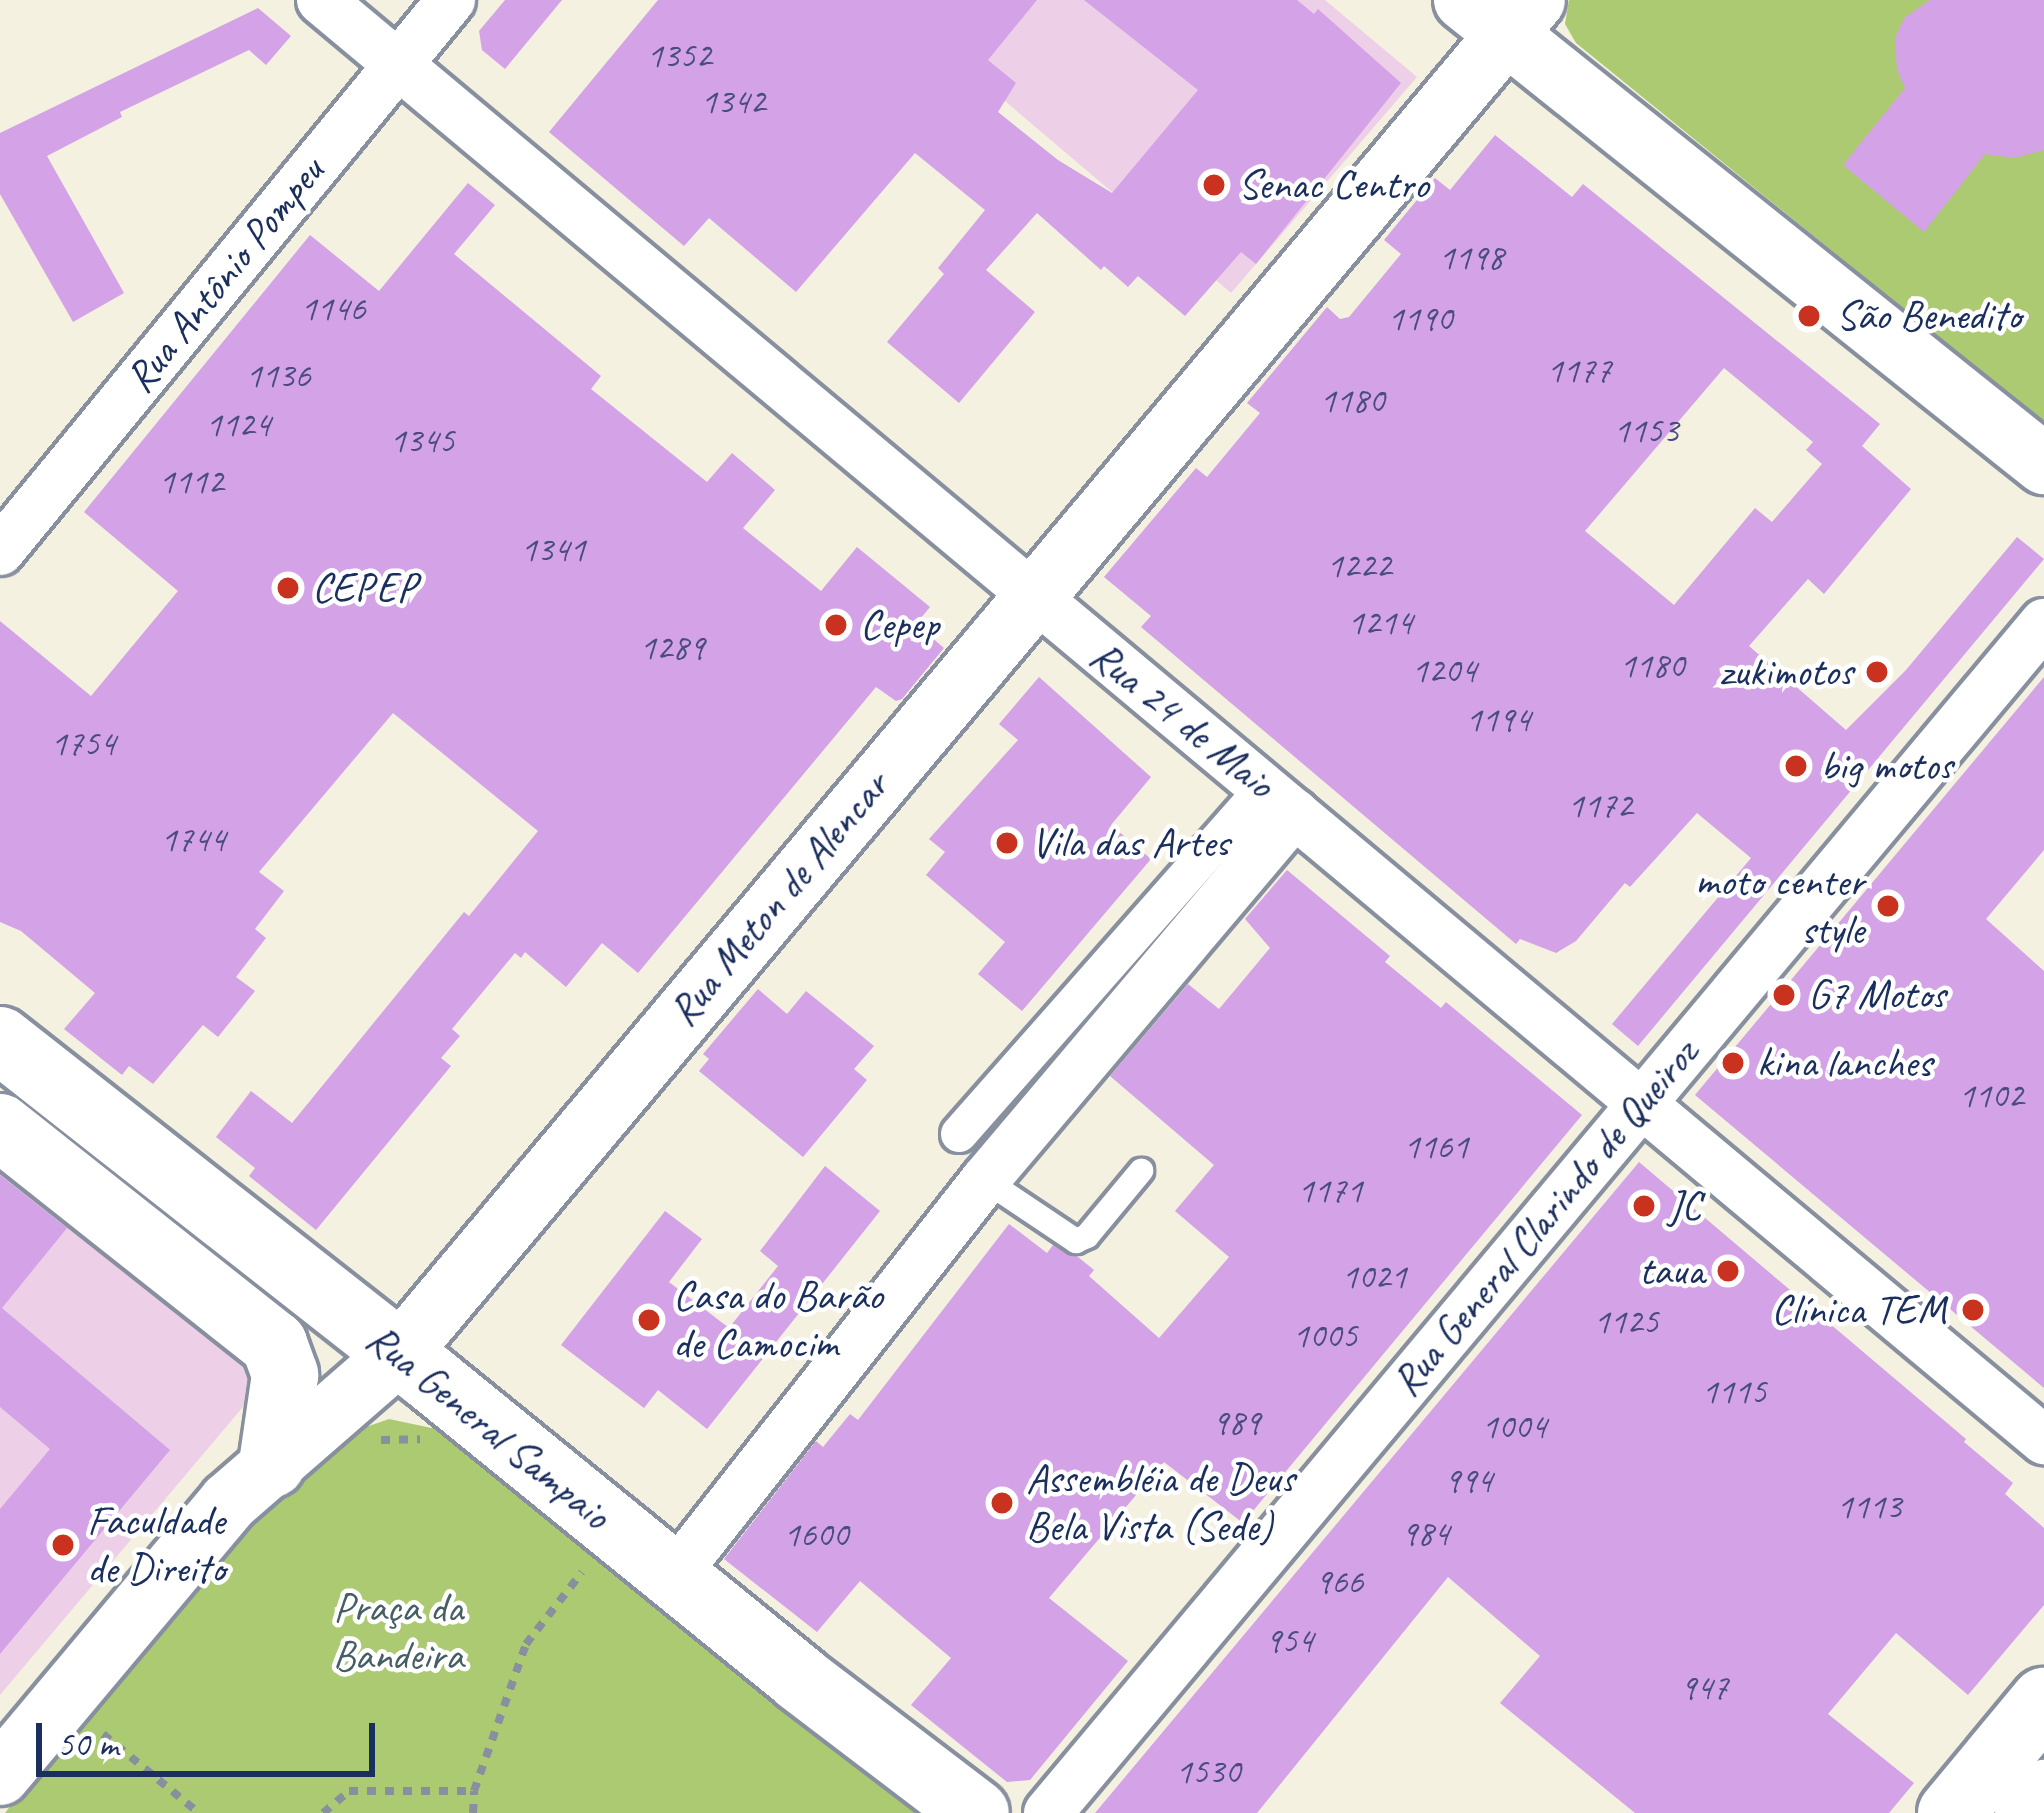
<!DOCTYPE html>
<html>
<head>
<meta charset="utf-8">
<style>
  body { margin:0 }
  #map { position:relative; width:2044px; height:1813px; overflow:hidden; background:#f4f1e0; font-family:Caveat,sans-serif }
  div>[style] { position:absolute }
  .built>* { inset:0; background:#edd0e8 }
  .green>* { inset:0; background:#acca71 }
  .building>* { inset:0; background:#d3a2e7 }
  .path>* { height:8px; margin-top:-4px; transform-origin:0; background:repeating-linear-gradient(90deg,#88909f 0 9px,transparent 0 18px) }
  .roads { filter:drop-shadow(3px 0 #88909f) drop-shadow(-3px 0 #88909f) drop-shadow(0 3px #88909f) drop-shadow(0 -3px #88909f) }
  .service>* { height:24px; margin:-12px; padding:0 12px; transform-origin:12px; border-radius:12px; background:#fff }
  .pedestrian>* { height:36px; margin:-18px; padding:0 18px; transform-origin:18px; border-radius:18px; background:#fff }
  .minor>* { height:48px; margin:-24px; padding:0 24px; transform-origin:24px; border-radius:24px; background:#fff }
  .tertiary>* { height:60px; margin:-30px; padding:0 30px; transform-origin:30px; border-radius:30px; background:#fff }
  .secondary>* { height:66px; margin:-33px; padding:0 33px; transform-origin:33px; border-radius:33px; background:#fff }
  .primary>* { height:66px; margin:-33px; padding:0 33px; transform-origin:33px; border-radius:33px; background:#fff }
  .dots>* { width:33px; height:33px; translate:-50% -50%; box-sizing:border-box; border:6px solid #fff; border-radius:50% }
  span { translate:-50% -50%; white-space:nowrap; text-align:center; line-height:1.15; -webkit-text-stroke:9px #fff; paint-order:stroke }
  .number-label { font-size:36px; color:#494c80 }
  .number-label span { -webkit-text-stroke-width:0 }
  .poi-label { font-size:42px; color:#1b2f5e }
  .left { translate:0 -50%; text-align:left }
  .right { translate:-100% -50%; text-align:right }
  .street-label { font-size:42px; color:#1b2f5e }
  .park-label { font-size:42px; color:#465e64 }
  .scale { position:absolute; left:36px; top:1723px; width:339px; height:54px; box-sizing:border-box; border:6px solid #1b2f5e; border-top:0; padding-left:15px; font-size:36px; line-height:42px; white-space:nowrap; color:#1b2f5e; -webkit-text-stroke:9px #fff; paint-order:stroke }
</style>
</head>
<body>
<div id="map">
  <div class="built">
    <i style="clip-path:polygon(886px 0,1325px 0,1417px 77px,1231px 293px)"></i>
    <i style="clip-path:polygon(0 1159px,251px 1368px,253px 1395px,0 1695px)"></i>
  </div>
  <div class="green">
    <i style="clip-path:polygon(1569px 0,2044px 0,2044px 423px,1576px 43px,1565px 24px)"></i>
    <i style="clip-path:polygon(389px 1419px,441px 1430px,916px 1813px,5px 1813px,137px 1638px,195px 1572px,340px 1436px)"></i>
  </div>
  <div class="building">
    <i style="clip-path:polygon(505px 0,562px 0,505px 69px,482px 50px,479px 31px)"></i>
    <i style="clip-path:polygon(658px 0,1037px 0,988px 60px,1016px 83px,998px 112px,1058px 160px,1112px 193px,1198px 90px,1084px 0,1297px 0,1314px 14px,1318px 9px,1401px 83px,1256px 264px,1241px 252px,1185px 316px,1138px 276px,1128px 287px,1104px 266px,1101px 270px,1037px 213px,986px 270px,1035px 312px,959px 403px,887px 342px,944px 274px,938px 268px,985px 210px,915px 153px,796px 292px,709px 218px,684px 246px,549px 132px)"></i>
    <i style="clip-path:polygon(1930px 0,2044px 0,2044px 150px,2014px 158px,1985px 154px,1924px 232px,1843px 165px,1905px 88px,1897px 70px,1895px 38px,1904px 18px)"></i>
    <i style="clip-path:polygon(258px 8px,291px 36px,266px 65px,249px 50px,120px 112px,122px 117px,47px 156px,124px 293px,73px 322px,0 194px,0 133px)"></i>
    <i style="clip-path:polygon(evenodd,1495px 135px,1572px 197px,1583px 184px,1880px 424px,1862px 446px,1911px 489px,1824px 594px,1808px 579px,1749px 646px,1846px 730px,1906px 670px,2017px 537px,2044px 559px,1638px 1046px,1612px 1024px,1751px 858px,1697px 813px,1630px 887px,1625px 883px,1576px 941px,1556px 953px,1520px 939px,1516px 944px,1141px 627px,1151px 616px,1104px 577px,1196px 468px,1207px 477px,1260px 413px,1247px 403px,1327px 307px,1340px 319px,1349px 317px,1401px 254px,1384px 240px,1435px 178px,1450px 190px,1495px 135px,1724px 368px,1813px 442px,1806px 450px,1822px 464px,1772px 522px,1755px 508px,1674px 605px,1585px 531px,1724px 368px)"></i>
    <i style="clip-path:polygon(468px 183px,495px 205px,454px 254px,601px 376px,591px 389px,707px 482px,732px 453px,775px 490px,743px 528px,821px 591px,857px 547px,930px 607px,916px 624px,944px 648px,902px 699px,896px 701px,876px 687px,638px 973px,602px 943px,566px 987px,525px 952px,521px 958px,515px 953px,452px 1029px,460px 1036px,441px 1058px,451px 1066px,316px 1230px,249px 1176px,255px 1168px,216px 1137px,251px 1091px,292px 1123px,464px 912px,469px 916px,538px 831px,393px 713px,259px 872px,284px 891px,255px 929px,266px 938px,236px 977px,255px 991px,218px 1037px,203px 1025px,153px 1084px,129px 1066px,122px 1075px,64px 1029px,95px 993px,21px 931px,0 922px,0 621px,91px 696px,178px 591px,84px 512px,310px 235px,379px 291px)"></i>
    <i style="clip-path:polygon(1039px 677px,1151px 777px,1111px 825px,1151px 859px,1022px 1011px,978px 974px,1005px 942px,926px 875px,945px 852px,929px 839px,1018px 740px,999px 724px)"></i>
    <i style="clip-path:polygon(2044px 677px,2044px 850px,1986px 919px,2044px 971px,2044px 1388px,1695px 1095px)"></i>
    <i style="clip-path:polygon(1287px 870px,1390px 956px,1385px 962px,1441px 1008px,1446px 1002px,1582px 1115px,1243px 1523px,1164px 1462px,1049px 1598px,1128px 1661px,1030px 1780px,1007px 1782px,911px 1705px,951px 1658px,860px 1581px,817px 1632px,724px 1559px,816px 1441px,823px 1447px,850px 1414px,858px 1420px,1009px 1224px,1047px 1253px,1053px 1245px,1078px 1257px,1094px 1270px,1089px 1276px,1159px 1338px,1229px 1257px,1175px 1211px,1214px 1165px,1110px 1076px,1188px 984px,1219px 1009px,1270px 948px,1245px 919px)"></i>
    <i style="clip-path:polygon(758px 989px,787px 1014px,806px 991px,874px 1046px,854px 1069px,867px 1080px,803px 1157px,699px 1071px,709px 1059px,703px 1054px)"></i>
    <i style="clip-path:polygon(1639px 1162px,1966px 1439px,1964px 1442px,2013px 1483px,2005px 1494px,2044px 1528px,2044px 1605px,1968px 1695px,1896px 1633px,1828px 1714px,1914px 1783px,1889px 1813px,1635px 1813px,1500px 1703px,1540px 1656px,1448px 1577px,1257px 1813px,1095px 1813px)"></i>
    <i style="clip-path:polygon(825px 1166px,880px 1211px,707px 1429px,658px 1390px,644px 1408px,561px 1345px,665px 1211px,702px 1239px,669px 1282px,729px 1328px,778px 1266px,760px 1251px)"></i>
    <i style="clip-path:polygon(0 1175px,67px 1228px,2px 1308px,170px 1450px,0 1654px,0 1509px,50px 1449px,0 1407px)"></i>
  </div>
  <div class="path">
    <i style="left:381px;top:1440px;width:39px;rotate:-1deg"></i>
    <i style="left:103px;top:1734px;width:124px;rotate:39.5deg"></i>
    <i style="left:323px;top:1813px;width:34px;rotate:-40deg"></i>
    <i style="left:349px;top:1791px;width:125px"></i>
    <i style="left:473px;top:1813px;width:22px;rotate:-87deg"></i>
    <i style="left:474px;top:1791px;width:156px;rotate:-70.5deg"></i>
    <i style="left:526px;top:1644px;width:91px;rotate:-52.1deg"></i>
  </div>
  <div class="roads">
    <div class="service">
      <i style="left:985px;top:1180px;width:110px;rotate:33.8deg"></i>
      <i style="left:1076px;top:1241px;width:12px;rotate:-24deg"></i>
      <i style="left:1087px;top:1236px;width:85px;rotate:-50.3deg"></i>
    </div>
    <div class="pedestrian">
      <i style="left:959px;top:1134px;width:463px;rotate:-48.6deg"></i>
    </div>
    <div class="minor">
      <i style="left:321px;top:0;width:2246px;rotate:39.89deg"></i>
      <i style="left:0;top:551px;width:712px;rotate:-50.7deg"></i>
      <i style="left:673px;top:1577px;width:505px;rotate:-51.84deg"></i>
      <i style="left:985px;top:1180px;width:480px;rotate:-49.8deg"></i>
      <i style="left:1048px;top:1813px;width:1552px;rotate:-50.07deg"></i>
    </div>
    <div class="tertiary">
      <i style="left:1464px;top:0;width:743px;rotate:38.66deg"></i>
      <i style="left:0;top:1775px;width:356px;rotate:-50deg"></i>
      <i style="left:229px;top:1502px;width:225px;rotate:-41deg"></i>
      <i style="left:399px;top:1354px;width:1767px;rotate:-50deg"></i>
    </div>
    <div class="secondary">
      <i style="left:0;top:1040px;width:546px;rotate:38.15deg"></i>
      <i style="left:429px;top:1377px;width:478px;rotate:39.1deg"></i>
      <i style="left:800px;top:1679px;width:221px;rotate:37.3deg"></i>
      <i style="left:0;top:1127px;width:350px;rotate:38.4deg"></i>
      <i style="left:274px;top:1344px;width:33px;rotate:70deg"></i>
      <i style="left:285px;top:1375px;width:90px;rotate:98.3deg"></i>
    </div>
    <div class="primary">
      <i style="left:1951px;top:1813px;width:146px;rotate:-50.3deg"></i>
      <i style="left:2028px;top:1813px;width:26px;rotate:-51deg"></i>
    </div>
  </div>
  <div class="dots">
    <i style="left:1214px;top:185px;background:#c8321e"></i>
    <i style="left:1809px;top:316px;background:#c8321e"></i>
    <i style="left:288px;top:588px;background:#c8321e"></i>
    <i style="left:836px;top:625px;background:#c8321e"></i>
    <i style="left:1877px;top:672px;background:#c8321e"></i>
    <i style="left:1796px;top:766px;background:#c8321e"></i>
    <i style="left:1007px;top:843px;background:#c8321e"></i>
    <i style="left:1888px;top:906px;background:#c8321e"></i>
    <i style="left:1784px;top:995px;background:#c8321e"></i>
    <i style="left:1733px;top:1063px;background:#c8321e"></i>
    <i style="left:1644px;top:1206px;background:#c8321e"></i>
    <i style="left:1728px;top:1271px;background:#c8321e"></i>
    <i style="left:1973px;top:1310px;background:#c8321e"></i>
    <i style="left:649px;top:1320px;background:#c8321e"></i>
    <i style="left:1002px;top:1503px;background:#c8321e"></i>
    <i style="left:63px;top:1545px;background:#c8321e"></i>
  </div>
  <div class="number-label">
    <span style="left:679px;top:56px">1352</span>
    <span style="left:733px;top:102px">1342</span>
    <span style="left:1471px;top:258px">1198</span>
    <span style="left:333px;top:309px">1146</span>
    <span style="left:1420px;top:319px">1190</span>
    <span style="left:1579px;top:371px">1177</span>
    <span style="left:278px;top:376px">1136</span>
    <span style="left:1352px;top:401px">1180</span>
    <span style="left:238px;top:425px">1124</span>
    <span style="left:1646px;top:431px">1153</span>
    <span style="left:422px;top:441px">1345</span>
    <span style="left:191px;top:482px">1112</span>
    <span style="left:553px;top:550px">1341</span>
    <span style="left:1359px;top:566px">1222</span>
    <span style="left:1380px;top:623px">1214</span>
    <span style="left:672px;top:648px">1289</span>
    <span style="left:1652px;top:666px">1180</span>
    <span style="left:1444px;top:671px">1204</span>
    <span style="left:1498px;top:720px">1194</span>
    <span style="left:83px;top:744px">1754</span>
    <span style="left:1600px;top:806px">1172</span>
    <span style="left:193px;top:840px">1744</span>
    <span style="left:1991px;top:1096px">1102</span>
    <span style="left:1436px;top:1147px">1161</span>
    <span style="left:1330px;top:1191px">1171</span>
    <span style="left:1374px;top:1277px">1021</span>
    <span style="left:1626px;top:1322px">1125</span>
    <span style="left:1325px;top:1336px">1005</span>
    <span style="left:1734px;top:1392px">1115</span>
    <span style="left:1236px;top:1423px">989</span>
    <span style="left:1514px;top:1427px">1004</span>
    <span style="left:1468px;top:1481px">994</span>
    <span style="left:1869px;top:1507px">1113</span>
    <span style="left:1425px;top:1534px">984</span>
    <span style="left:816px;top:1535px">1600</span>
    <span style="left:1339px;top:1582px">966</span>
    <span style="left:1289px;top:1641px">954</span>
    <span style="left:1704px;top:1688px">947</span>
    <span style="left:1208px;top:1772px">1530</span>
  </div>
  <div class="poi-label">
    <span class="left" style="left:1238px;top:185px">Senac Centro</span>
    <span class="left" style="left:1836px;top:316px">São Benedito</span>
    <span class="left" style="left:312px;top:588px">CEPEP</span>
    <span class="left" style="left:860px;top:625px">Cepep</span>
    <span class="right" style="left:1853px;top:672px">zukimotos</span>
    <span class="left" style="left:1820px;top:766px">big motos</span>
    <span class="left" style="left:1031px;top:843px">Vila das Artes</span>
    <span class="right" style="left:1864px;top:906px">moto center<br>style</span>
    <span class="left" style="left:1808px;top:995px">G7 Motos</span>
    <span class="left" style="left:1757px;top:1063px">kina lanches</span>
    <span class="left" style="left:1668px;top:1206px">JC</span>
    <span class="right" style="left:1704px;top:1271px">taua</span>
    <span class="left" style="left:673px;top:1320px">Casa do Barão<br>de Camocim</span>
    <span class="right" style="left:1946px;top:1310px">Clínica TEM</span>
    <span class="left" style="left:1026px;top:1503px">Assembléia de Deus<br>Bela Vista (Sede)</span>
    <span class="left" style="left:87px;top:1545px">Faculdade<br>de Direito</span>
  </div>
  <div class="street-label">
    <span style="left:225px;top:275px;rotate:-51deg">Rua Antônio Pompeu</span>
    <span style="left:1182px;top:720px;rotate:39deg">Rua 24 de Maio</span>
    <span style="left:779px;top:899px;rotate:-50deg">Rua Meton de Alencar</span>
    <span style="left:1545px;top:1218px;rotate:-50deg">Rua General Clarindo de Queiroz</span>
    <span style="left:488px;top:1427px;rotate:39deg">Rua General Sampaio</span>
  </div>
  <div class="park-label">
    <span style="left:398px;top:1632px">Praça da<br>Bandeira</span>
  </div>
  <div class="scale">50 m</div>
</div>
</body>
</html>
